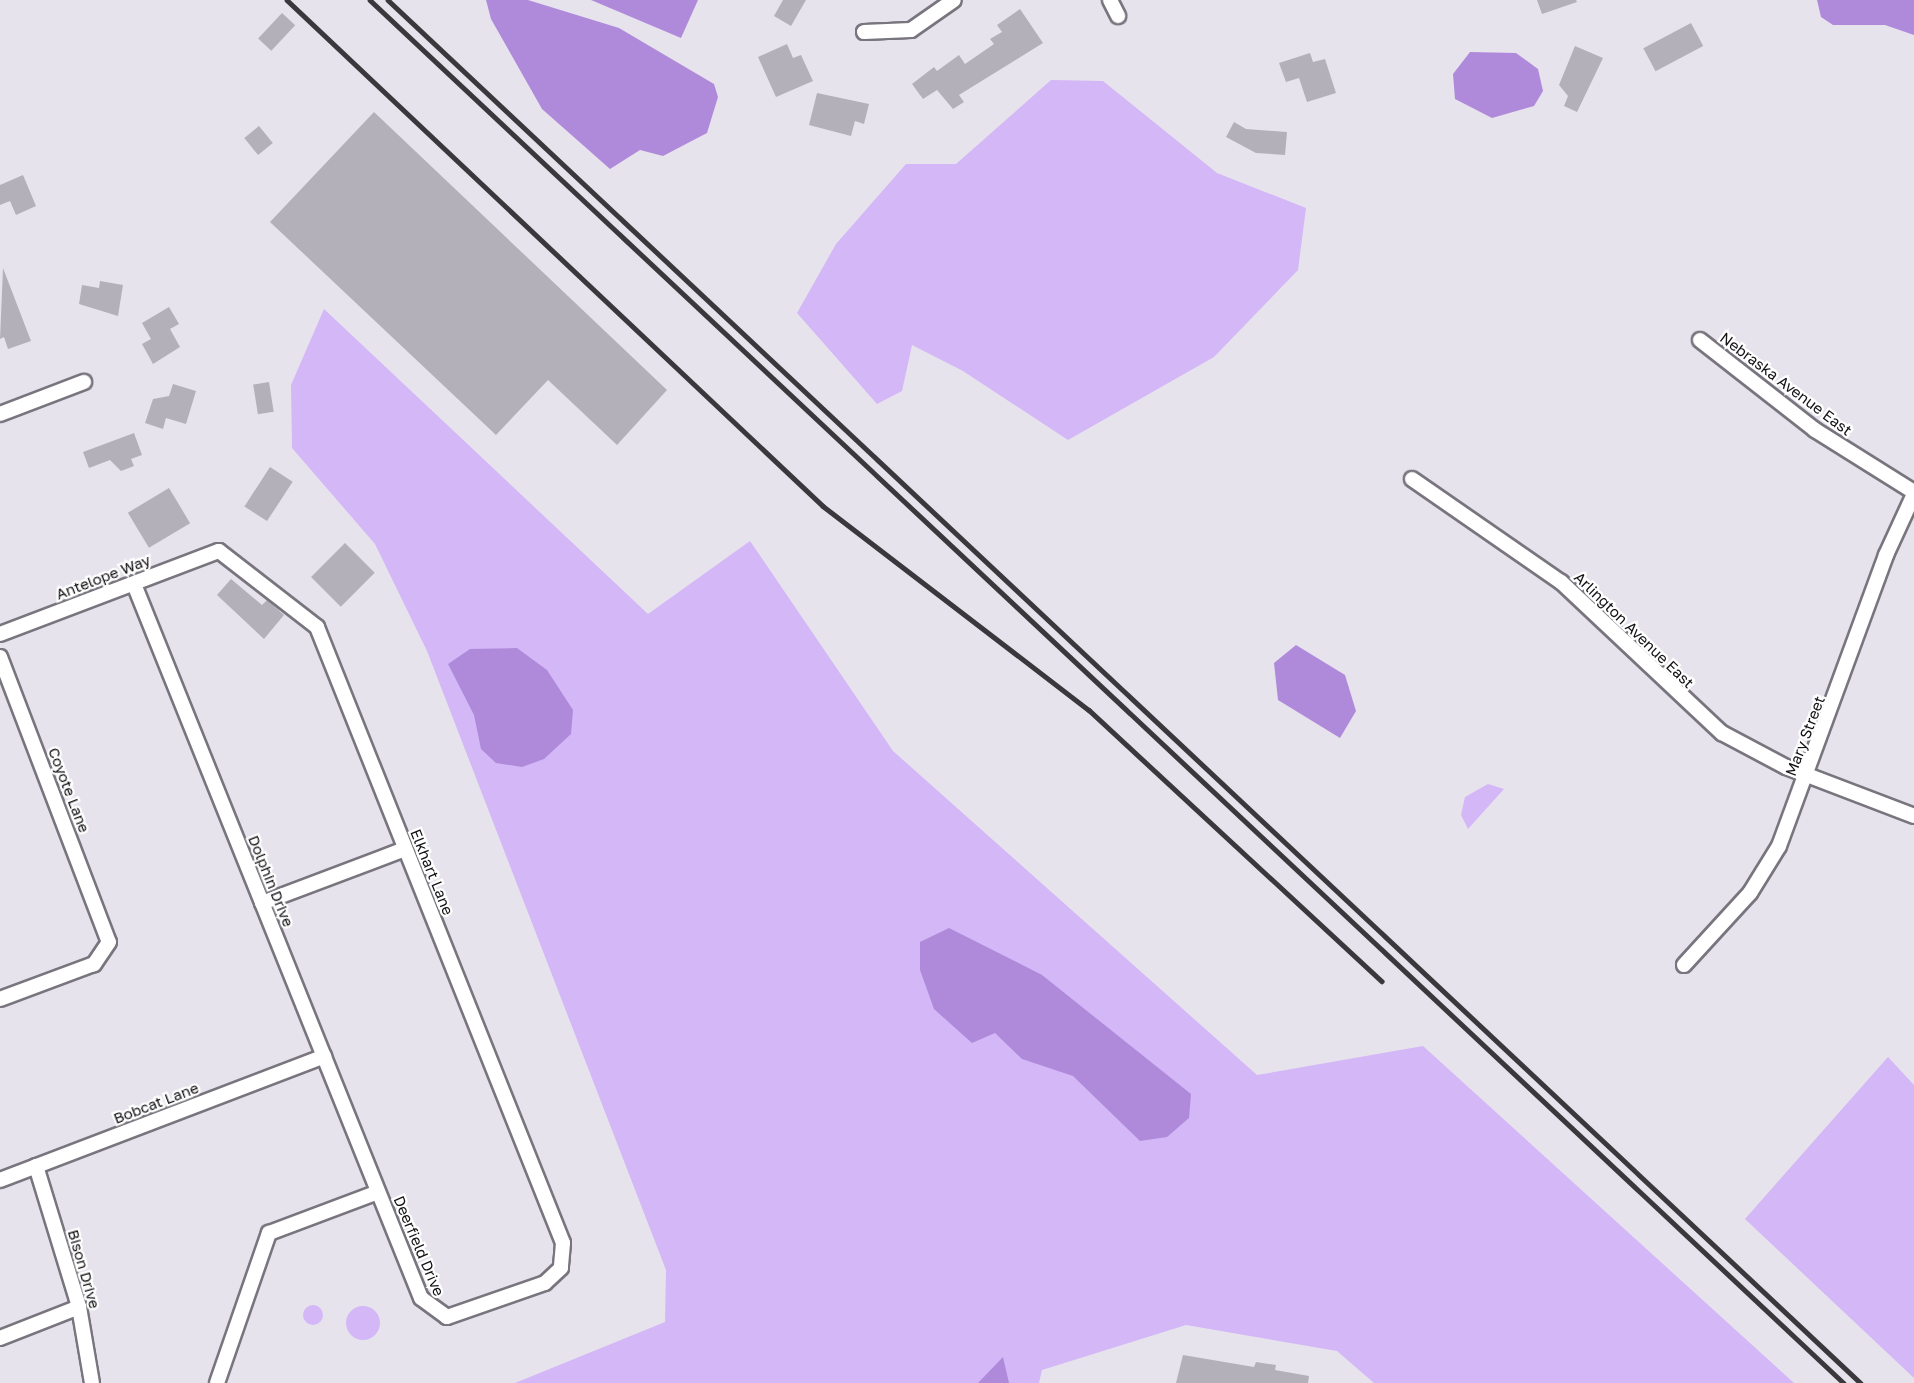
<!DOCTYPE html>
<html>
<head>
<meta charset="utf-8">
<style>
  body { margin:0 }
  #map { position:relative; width:1914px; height:1383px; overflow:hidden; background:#e7e3ed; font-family:"Golos Text",sans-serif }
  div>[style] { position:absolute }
  .green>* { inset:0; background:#d3b7f7 }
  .round { border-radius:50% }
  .water>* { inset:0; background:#af8adb }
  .building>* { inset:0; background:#b4b0b9; transform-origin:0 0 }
  .roads { filter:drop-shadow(2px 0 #79757e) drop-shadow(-2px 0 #79757e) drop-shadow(0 2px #79757e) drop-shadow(0 -2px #79757e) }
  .street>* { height:14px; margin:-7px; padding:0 7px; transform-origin:7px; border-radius:7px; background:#fff }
  .rail>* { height:4.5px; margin:-2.25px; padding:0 2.25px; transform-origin:2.25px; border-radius:2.25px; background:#3a383c }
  span { translate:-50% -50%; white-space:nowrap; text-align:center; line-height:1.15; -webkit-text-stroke:4.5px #fff; paint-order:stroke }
  .street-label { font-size:15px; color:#121114 }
</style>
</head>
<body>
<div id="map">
  <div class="green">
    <i style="clip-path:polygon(1051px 80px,1103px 81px,1217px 173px,1306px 208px,1298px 270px,1214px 357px,1068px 440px,963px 371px,912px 345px,902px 391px,877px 404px,797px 313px,836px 244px,906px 164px,956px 164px)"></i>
    <i style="clip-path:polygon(324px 309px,648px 614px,750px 541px,893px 751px,1257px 1075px,1423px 1046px,1794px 1383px,1374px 1383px,1337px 1351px,1186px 1325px,1042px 1370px,1039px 1383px,515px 1383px,665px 1322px,666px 1270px,427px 651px,375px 544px,292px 448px,291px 385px)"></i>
    <i style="clip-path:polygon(1488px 784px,1504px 789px,1468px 829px,1461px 815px,1465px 797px)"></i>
    <i style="clip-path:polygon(1888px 1057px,1914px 1085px,1914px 1378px,1745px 1219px)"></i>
    <i class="round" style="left:303px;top:1305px;width:20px;height:20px"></i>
    <i class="round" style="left:346px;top:1306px;width:34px;height:34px"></i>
  </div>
  <div class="water">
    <i style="clip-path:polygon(486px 0,528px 0,619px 28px,714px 84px,718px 97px,707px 133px,663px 156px,640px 150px,610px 169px,542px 109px,491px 19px)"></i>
    <i style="clip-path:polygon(591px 0,698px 0,681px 38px)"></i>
    <i style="clip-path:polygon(1817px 0,1914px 0,1914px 35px,1885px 25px,1833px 25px,1821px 17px)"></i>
    <i style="clip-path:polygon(1470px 52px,1516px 53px,1538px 69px,1543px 91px,1534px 106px,1492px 118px,1455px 99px,1453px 74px)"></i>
    <i style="clip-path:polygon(1296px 645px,1345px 675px,1356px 711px,1340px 738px,1278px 700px,1274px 663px)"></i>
    <i style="clip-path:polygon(517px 648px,547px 670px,573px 710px,571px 734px,544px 759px,522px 767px,496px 763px,481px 749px,474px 715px,448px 664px,470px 649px)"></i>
    <i style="clip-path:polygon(949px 928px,1042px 975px,1191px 1094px,1189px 1118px,1167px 1137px,1140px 1141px,1073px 1076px,1022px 1059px,995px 1033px,972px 1043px,934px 1009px,920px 970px,920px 942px)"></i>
    <i style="clip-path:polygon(1003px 1357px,1009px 1383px,978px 1383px)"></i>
  </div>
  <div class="building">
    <i style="clip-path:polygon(783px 0,806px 0,791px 26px,774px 16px)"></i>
    <i style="clip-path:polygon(1537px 0,1576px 0,1577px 2px,1542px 14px)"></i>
    <i style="clip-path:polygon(1020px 9px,1043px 43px,959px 95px,964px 102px,953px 109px,937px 90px,923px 99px,912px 84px,934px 67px,937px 71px,959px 55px,965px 64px,994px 44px,990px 39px,1002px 32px,997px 25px)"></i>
    <i style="left:282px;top:13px;width:18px;height:35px;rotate:43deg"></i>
    <i style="left:1691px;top:23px;width:26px;height:54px;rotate:62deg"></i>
    <i style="clip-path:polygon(787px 44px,793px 58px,801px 55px,813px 81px,776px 97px,758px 57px)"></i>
    <i style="clip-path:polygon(1575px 46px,1603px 58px,1577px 112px,1564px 106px,1568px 96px,1559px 85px)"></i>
    <i style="clip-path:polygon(1310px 53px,1313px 62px,1325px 59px,1336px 93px,1307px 102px,1299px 78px,1286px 82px,1279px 63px)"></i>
    <i style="clip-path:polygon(817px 93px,869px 104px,864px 124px,855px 121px,851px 136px,809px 125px)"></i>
    <i style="clip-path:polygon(374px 112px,667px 390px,617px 445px,548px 380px,496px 435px,270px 222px)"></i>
    <i style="clip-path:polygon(1234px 122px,1246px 129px,1287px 132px,1285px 155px,1256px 153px,1226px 137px)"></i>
    <i style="left:259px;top:126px;width:22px;height:19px;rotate:51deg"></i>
    <i style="clip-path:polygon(23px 175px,36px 206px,16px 215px,10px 201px,0 205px,0 185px)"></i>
    <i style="clip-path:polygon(3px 268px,31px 341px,8px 349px,4px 337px,0 339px)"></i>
    <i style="clip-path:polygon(100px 281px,123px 285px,118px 316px,79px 304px,82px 285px,99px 288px)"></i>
    <i style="clip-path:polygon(169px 307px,179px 324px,170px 329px,180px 347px,153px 364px,142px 344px,151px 339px,142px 323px)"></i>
    <i style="left:269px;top:382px;width:30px;height:16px;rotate:81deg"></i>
    <i style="clip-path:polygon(173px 384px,196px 391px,186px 424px,166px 418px,163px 429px,145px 423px,153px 399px,169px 396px)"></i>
    <i style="clip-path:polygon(134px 433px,142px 455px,131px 459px,134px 466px,121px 471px,110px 460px,89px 468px,83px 452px)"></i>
    <i style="left:270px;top:467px;width:27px;height:47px;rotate:33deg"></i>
    <i style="left:169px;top:488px;width:41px;height:48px;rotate:59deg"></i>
    <i style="left:345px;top:543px;width:42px;height:48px;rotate:45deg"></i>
    <i style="clip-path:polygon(231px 579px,262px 605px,267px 600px,284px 615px,264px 639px,217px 595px)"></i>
    <i style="clip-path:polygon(1183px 1355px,1254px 1367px,1256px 1362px,1276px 1365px,1275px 1370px,1309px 1376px,1308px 1383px,1176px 1383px)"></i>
  </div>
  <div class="roads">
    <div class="street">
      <i style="left:1110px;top:0;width:18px;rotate:63deg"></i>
      <i style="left:864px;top:32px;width:47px;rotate:-2.4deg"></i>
      <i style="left:911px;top:30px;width:52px;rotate:-34.9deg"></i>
      <i style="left:1700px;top:340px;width:146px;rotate:38deg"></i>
      <i style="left:1815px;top:430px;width:117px;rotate:32.1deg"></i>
      <i style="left:0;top:414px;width:90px;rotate:-20.9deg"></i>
      <i style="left:1412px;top:479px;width:181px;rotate:34.7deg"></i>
      <i style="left:1561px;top:582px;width:221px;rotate:43.2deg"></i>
      <i style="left:1722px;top:733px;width:72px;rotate:28deg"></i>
      <i style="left:1786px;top:767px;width:137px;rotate:20.9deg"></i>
      <i style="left:0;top:634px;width:234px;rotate:-20.8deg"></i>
      <i style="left:219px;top:551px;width:124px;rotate:37.8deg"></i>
      <i style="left:317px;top:627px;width:663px;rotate:68.23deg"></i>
      <i style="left:563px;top:1243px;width:25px;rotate:95deg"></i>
      <i style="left:561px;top:1268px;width:22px;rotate:137deg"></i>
      <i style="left:545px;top:1283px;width:104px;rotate:160.9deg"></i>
      <i style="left:447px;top:1317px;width:32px;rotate:-144deg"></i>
      <i style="left:421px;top:1298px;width:770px;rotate:-111.9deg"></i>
      <i style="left:0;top:657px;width:305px;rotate:69.1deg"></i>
      <i style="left:109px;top:942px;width:27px;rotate:124deg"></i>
      <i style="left:94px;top:964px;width:100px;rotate:159.6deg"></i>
      <i style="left:262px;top:903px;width:153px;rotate:-20.7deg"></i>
      <i style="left:1684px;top:965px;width:98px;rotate:-47.5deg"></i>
      <i style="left:1750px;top:893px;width:55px;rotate:-58.3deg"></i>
      <i style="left:1779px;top:846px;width:310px;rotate:-69.8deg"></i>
      <i style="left:1886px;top:555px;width:67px;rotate:-65.3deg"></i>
      <i style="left:36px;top:1166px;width:147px;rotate:73deg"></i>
      <i style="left:79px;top:1307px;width:77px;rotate:80.3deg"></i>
      <i style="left:0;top:1180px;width:347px;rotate:-20.9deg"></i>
      <i style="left:0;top:1338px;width:85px;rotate:-21.4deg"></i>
      <i style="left:217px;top:1383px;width:159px;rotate:-70.9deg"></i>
      <i style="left:269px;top:1233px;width:116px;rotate:-20.6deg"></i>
    </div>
  </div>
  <div class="rail">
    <i style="left:287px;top:0;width:737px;rotate:43.35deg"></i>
    <i style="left:823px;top:506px;width:335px;rotate:37.5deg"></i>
    <i style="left:1089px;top:710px;width:399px;rotate:42.8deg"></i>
    <i style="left:370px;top:0;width:2021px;rotate:43.18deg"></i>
    <i style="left:388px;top:0;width:2020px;rotate:43.2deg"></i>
  </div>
  <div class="street-label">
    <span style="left:1786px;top:384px;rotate:37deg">Nebraska Avenue East</span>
    <span style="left:103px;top:577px;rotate:-21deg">Antelope Way</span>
    <span style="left:1634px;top:630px;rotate:44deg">Arlington Avenue East</span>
    <span style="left:1805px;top:736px;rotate:-69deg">Mary Street</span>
    <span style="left:69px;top:790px;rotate:69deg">Coyote Lane</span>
    <span style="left:432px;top:872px;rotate:68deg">Elkhart Lane</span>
    <span style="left:271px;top:881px;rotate:68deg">Dolphin Drive</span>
    <span style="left:156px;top:1103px;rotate:-21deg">Bobcat Lane</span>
    <span style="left:419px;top:1246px;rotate:67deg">Deerfield Drive</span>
    <span style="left:84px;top:1269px;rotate:74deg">Bison Drive</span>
  </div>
</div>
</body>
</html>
